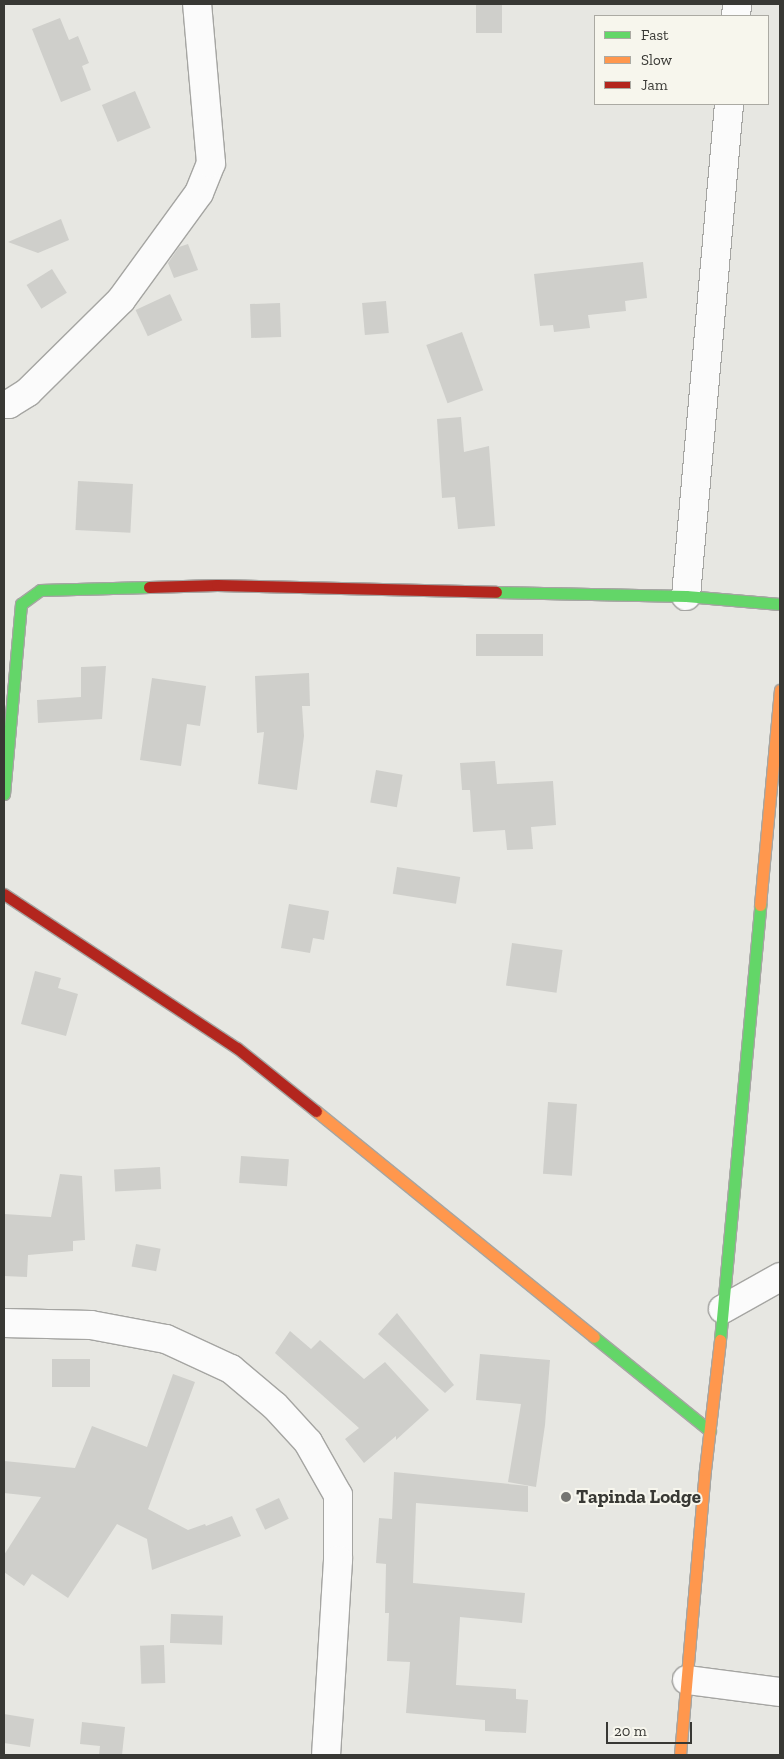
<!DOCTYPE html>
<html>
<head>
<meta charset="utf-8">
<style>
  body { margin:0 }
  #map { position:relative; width:784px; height:1759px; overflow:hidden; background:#e7e7e2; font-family:"Zilla Slab",serif }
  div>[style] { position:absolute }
  .building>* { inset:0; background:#cfcfcb; transform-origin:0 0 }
  .roads { filter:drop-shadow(1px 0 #a5a5a2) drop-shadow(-1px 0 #a5a5a2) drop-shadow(0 1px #a5a5a2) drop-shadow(0 -1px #a5a5a2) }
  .street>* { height:28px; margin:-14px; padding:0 14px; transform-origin:14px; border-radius:14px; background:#fbfbfb }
  .fast>* { height:11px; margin:-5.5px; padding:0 5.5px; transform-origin:5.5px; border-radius:5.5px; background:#63d668 }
  .slow>* { height:11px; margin:-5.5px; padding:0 5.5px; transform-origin:5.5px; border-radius:5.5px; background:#ff974d }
  .jam>* { height:11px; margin:-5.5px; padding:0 5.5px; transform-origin:5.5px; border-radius:5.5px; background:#b3261e }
  .dots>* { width:14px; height:14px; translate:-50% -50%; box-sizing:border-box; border:2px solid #f7f6ed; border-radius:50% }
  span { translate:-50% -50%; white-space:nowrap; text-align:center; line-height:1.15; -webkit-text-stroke:4px #f7f6ed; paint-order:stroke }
  .poi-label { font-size:19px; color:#383834; font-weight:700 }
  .left { translate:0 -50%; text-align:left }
  .frame { position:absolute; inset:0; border:5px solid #383834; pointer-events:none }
  .legend { position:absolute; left:594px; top:15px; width:175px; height:90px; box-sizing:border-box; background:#f7f6ed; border:1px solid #abaaa3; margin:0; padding:6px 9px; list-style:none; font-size:15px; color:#383834 }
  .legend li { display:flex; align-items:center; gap:10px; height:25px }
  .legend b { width:25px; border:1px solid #abaaa3 }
  .scale { position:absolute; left:606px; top:1722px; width:86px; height:22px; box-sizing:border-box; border:2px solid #383834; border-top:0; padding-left:6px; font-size:15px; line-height:18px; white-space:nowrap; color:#383834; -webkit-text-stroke:4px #f7f6ed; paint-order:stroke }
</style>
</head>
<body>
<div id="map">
  <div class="building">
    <i style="left:476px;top:4px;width:26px;height:29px"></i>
    <i style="clip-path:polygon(60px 18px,69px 40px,78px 36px,89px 63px,82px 66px,91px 90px,61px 102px,32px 29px)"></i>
    <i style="left:135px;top:91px;width:40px;height:36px;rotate:67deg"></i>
    <i style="clip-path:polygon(61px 219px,69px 240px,38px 253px,8px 242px)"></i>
    <i style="clip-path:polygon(188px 244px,198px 270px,174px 278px,168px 263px,179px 247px)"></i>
    <i style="clip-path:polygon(643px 262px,647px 298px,625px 301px,626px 311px,588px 315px,590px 328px,554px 332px,553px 325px,540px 326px,534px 274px)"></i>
    <i style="left:52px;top:269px;width:28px;height:30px;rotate:58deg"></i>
    <i style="left:170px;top:294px;width:29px;height:38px;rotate:65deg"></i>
    <i style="left:386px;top:301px;width:32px;height:24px;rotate:85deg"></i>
    <i style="left:280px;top:303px;width:34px;height:30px;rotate:88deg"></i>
    <i style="left:462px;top:332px;width:62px;height:38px;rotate:70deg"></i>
    <i style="clip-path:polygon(461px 417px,464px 452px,489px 446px,495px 526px,458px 529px,455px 497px,442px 498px,437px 419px)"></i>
    <i style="left:78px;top:481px;width:55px;height:49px;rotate:3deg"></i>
    <i style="left:476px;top:634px;width:67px;height:22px"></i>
    <i style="clip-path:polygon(106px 666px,102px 719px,38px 723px,37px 700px,81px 697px,81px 667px)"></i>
    <i style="clip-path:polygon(309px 673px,310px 706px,302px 706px,304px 736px,297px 790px,258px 784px,264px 732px,257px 733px,255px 676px)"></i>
    <i style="clip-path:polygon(152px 678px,206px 686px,200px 726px,187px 724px,181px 766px,140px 760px)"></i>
    <i style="clip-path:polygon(495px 761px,497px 784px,553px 781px,556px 825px,531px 827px,533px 849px,507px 850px,505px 830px,473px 832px,470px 790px,462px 790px,460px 763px)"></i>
    <i style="left:376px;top:770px;width:27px;height:33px;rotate:10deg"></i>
    <i style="left:397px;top:867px;width:64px;height:27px;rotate:9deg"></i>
    <i style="clip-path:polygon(289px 904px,329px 911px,324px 940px,313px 938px,310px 953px,281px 948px)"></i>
    <i style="left:512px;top:943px;width:51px;height:43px;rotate:8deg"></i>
    <i style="clip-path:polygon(35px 971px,61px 978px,58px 988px,78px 994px,66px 1036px,21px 1024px)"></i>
    <i style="left:548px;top:1102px;width:29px;height:72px;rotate:4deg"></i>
    <i style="left:241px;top:1156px;width:48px;height:27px;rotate:4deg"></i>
    <i style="left:160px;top:1167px;width:22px;height:46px;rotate:87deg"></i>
    <i style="clip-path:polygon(60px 1174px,82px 1176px,85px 1240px,73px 1241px,73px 1251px,28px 1255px,27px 1277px,4px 1276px,4px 1214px,51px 1217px)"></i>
    <i style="left:136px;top:1244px;width:25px;height:23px;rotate:11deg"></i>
    <i style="clip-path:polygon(397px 1313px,454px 1385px,445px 1393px,378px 1334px)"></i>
    <i style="clip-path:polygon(290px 1331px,311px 1349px,320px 1340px,364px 1379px,385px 1362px,429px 1410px,396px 1440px,396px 1436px,364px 1463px,345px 1439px,359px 1428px,275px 1353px)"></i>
    <i style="clip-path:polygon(480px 1354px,550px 1360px,545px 1425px,536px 1487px,508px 1482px,521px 1404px,476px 1400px)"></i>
    <i style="left:52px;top:1359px;width:38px;height:28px"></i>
    <i style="clip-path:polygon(173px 1374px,195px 1382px,148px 1509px,188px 1530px,205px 1524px,206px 1526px,232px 1516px,241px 1536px,152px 1570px,147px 1539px,117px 1524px,68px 1598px,32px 1574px,24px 1586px,4px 1572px,4px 1555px,41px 1497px,4px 1493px,4px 1461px,75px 1468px,92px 1426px,147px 1447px)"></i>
    <i style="clip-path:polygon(394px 1472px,528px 1486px,528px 1512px,416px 1503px,413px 1583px,525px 1593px,522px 1623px,460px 1617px,456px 1685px,516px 1689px,516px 1699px,528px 1700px,526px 1733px,485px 1731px,485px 1720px,406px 1713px,410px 1662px,387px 1661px,389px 1613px,385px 1613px,386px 1564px,376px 1563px,379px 1518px,392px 1519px)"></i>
    <i style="left:279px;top:1498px;width:23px;height:26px;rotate:65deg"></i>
    <i style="left:171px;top:1614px;width:52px;height:29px;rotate:2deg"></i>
    <i style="left:164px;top:1645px;width:38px;height:24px;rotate:88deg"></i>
    <i style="clip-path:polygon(4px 1714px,34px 1719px,30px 1747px,4px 1743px)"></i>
    <i style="clip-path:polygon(82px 1722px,125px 1727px,122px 1755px,99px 1755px,100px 1746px,80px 1744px)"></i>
  </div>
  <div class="roads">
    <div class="street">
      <i style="left:736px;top:16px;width:12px;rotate:-85deg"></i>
      <i style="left:4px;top:404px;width:5px"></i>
      <i style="left:9px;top:404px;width:22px;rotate:-32deg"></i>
      <i style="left:28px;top:392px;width:131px;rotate:-44.7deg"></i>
      <i style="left:121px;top:300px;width:132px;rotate:-53.9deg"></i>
      <i style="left:199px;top:193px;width:32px;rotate:-68deg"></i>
      <i style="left:211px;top:163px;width:160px;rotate:-95deg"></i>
      <i style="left:686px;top:596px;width:494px;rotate:-85deg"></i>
      <i style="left:723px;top:1309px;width:65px;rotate:-29.3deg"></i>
      <i style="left:4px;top:1323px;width:87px;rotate:1.3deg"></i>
      <i style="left:91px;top:1325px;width:76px;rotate:10.6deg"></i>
      <i style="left:166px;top:1339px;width:72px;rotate:24.8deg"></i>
      <i style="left:231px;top:1369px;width:57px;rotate:40.1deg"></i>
      <i style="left:275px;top:1406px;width:49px;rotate:47.5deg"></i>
      <i style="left:308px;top:1442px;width:61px;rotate:60.5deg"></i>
      <i style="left:338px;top:1495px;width:65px;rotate:90deg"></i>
      <i style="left:338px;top:1560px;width:195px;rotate:93.5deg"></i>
      <i style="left:687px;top:1680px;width:94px;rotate:7.4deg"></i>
    </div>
    <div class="fast">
      <i style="left:496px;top:592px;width:190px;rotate:1.2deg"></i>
      <i style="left:686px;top:596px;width:94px;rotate:4.9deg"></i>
      <i style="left:4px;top:794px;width:191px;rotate:-84.9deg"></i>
      <i style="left:21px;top:604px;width:24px;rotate:-36deg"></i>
      <i style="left:40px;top:590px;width:109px;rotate:-1.6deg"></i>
      <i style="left:594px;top:1337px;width:149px;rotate:39deg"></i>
      <i style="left:720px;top:1340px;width:437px;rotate:-84.7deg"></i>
    </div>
    <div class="slow">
      <i style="left:760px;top:905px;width:216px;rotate:-84.7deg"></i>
      <i style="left:316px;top:1111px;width:358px;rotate:39.1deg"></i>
      <i style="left:680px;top:1755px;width:286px;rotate:-85deg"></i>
      <i style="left:705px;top:1470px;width:131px;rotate:-83.4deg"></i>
    </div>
    <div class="jam">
      <i style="left:149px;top:587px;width:68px;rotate:-1.7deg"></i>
      <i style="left:217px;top:585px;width:279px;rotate:1.4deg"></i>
      <i style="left:4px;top:894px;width:279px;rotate:33.5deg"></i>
      <i style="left:237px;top:1048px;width:101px;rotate:38.6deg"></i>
    </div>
  </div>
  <div class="dots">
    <i style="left:566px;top:1497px;background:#757571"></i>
  </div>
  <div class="poi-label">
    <span class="left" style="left:576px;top:1497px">Tapinda Lodge</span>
  </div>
  <div class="frame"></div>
  <ul class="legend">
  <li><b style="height:6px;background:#63d668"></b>Fast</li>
  <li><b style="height:6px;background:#ff974d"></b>Slow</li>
  <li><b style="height:6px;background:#b3261e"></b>Jam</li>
  </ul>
  <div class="scale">20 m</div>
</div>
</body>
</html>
